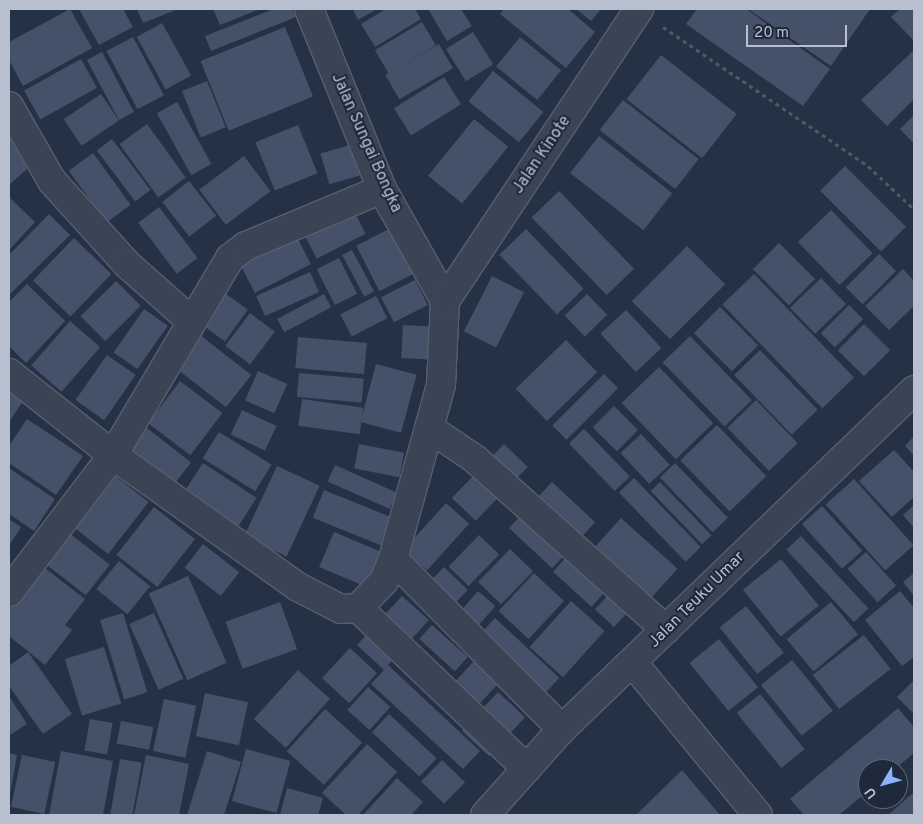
<!DOCTYPE html>
<html>
<head>
<meta charset="utf-8">
<style>
  body { margin:0 }
  #map { position:relative; width:923px; height:824px; overflow:hidden; background:#253246; font-family:Overpass,sans-serif }
  div>[style] { position:absolute }
  .building>* { inset:0; background:#445168; transform-origin:0 0 }
  .path>* { height:3px; margin-top:-1.5px; transform-origin:0; background:repeating-linear-gradient(90deg,#465e62 0 4px,transparent 0 8px) }
  .roads { filter:drop-shadow(1px 0 #565f6f) drop-shadow(-1px 0 #565f6f) drop-shadow(0 1px #565f6f) drop-shadow(0 -1px #565f6f) }
  .minor>* { height:28px; margin:-14px; padding:0 14px; transform-origin:14px; border-radius:14px; background:#3a4455 }
  span { translate:-50% -50%; white-space:nowrap; text-align:center; line-height:1.15; -webkit-text-stroke:4px #1e293b; paint-order:stroke }
  .street-label { font-size:16px; color:#b8bfce }
  .frame { position:absolute; inset:0; border:10px solid #b8bfce; pointer-events:none }
  .north { position:absolute; left:858px; top:759px; width:50px; height:50px; box-sizing:border-box; background:#1e293b; border:1px solid #5c6576; border-radius:50%; rotate:233deg; font-size:14px; font-weight:700; line-height:20px; text-align:center; color:#b8bfce }
  .north::after { content:''; display:block; margin:auto; width:18px; height:22px; background:#8cb3ff; clip-path:polygon(50% 0,100% 100%,50% 72%,0 100%) }
  .scale { position:absolute; left:746px; top:25px; width:101px; height:22px; box-sizing:border-box; border:2px solid #b8bfce; border-top:0; padding-left:6px; font-size:15px; line-height:18px; white-space:nowrap; color:#b8bfce; -webkit-text-stroke:4px #1e293b; paint-order:stroke }
</style>
</head>
<body>
<div id="map">
  <div class="building">
    <i style="clip-path:polygon(70px 9px,92px 48px,23px 86px,9px 60px,9px 42px)"></i>
    <i style="clip-path:polygon(79px 9px,123px 9px,133px 27px,99px 45px)"></i>
    <i style="clip-path:polygon(137px 9px,178px 9px,143px 23px)"></i>
    <i style="clip-path:polygon(213px 9px,260px 9px,220px 25px)"></i>
    <i style="clip-path:polygon(274px 9px,292px 9px,296px 17px,211px 51px,205px 36px)"></i>
    <i style="clip-path:polygon(353px 9px,377px 9px,358px 20px)"></i>
    <i style="clip-path:polygon(386px 9px,415px 9px,421px 19px,375px 47px,361px 24px)"></i>
    <i style="clip-path:polygon(428px 9px,461px 9px,472px 26px,447px 41px)"></i>
    <i style="clip-path:polygon(504px 9px,568px 9px,595px 32px,566px 68px,500px 14px)"></i>
    <i style="clip-path:polygon(576px 9px,601px 9px,591px 21px)"></i>
    <i style="clip-path:polygon(697px 9px,746px 9px,830px 69px,803px 106px,686px 24px)"></i>
    <i style="clip-path:polygon(748px 9px,870px 9px,831px 66px)"></i>
    <i style="clip-path:polygon(900px 9px,914px 9px,914px 41px,891px 17px)"></i>
    <i style="left:422px;top:22px;width:27px;height:55px;rotate:59deg"></i>
    <i style="left:162px;top:23px;width:60px;height:29px;rotate:61deg"></i>
    <i style="left:285px;top:27px;width:75px;height:91px;rotate:68deg"></i>
    <i style="left:473px;top:32px;width:38px;height:32px;rotate:58deg"></i>
    <i style="left:133px;top:37px;width:66px;height:30px;rotate:62deg"></i>
    <i style="left:520px;top:37px;width:53px;height:38px;rotate:39deg"></i>
    <i style="left:439px;top:44px;width:28px;height:62px;rotate:60deg"></i>
    <i style="clip-path:polygon(914px 50px,914px 99px,887px 126px,861px 100px)"></i>
    <i style="left:102px;top:52px;width:68px;height:17px;rotate:62deg"></i>
    <i style="left:661px;top:55px;width:96px;height:56px;rotate:38deg"></i>
    <i style="left:81px;top:59px;width:33px;height:65px;rotate:61deg"></i>
    <i style="left:493px;top:71px;width:65px;height:39px;rotate:39deg"></i>
    <i style="left:444px;top:77px;width:32px;height:59px;rotate:58deg"></i>
    <i style="left:207px;top:81px;width:50px;height:27px;rotate:68deg"></i>
    <i style="left:101px;top:94px;width:32px;height:45px;rotate:56deg"></i>
    <i style="left:623px;top:100px;width:96px;height:38px;rotate:38deg"></i>
    <i style="left:177px;top:102px;width:71px;height:23px;rotate:61deg"></i>
    <i style="clip-path:polygon(914px 115px,914px 144px,900px 129px)"></i>
    <i style="left:474px;top:119px;width:44px;height:73px;rotate:39deg"></i>
    <i style="left:147px;top:124px;width:66px;height:34px;rotate:54deg"></i>
    <i style="left:298px;top:125px;width:52px;height:46px;rotate:68deg"></i>
    <i style="clip-path:polygon(9px 133px,34px 163px,9px 185px)"></i>
    <i style="left:599px;top:136px;width:93px;height:47px;rotate:38deg"></i>
    <i style="left:112px;top:139px;width:64px;height:19px;rotate:53deg"></i>
    <i style="left:357px;top:143px;width:32px;height:38px;rotate:74deg"></i>
    <i style="left:93px;top:153px;width:64px;height:30px;rotate:54deg"></i>
    <i style="left:244px;top:156px;width:44px;height:56px;rotate:53deg"></i>
    <i style="left:845px;top:166px;width:86px;height:35px;rotate:45deg"></i>
    <i style="left:189px;top:181px;width:44px;height:34px;rotate:52deg"></i>
    <i style="left:559px;top:191px;width:108px;height:38px;rotate:46deg"></i>
    <i style="clip-path:polygon(9px 197px,35px 222px,9px 250px)"></i>
    <i style="left:159px;top:207px;width:64px;height:26px;rotate:53deg"></i>
    <i style="left:352px;top:207px;width:30px;height:55px;rotate:63deg"></i>
    <i style="left:831px;top:210px;width:60px;height:46px;rotate:46deg"></i>
    <i style="clip-path:polygon(49px 214px,70px 235px,9px 295px,9px 255px)"></i>
    <i style="left:391px;top:228px;width:51px;height:39px;rotate:63deg"></i>
    <i style="left:526px;top:229px;width:83px;height:37px;rotate:46deg"></i>
    <i style="left:295px;top:233px;width:35px;height:63px;rotate:63deg"></i>
    <i style="left:74px;top:238px;width:52px;height:59px;rotate:44deg"></i>
    <i style="left:779px;top:243px;width:51px;height:37px;rotate:45deg"></i>
    <i style="left:687px;top:246px;width:54px;height:78px;rotate:45deg"></i>
    <i style="left:352px;top:250px;width:47px;height:11px;rotate:62deg"></i>
    <i style="left:879px;top:254px;width:24px;height:47px;rotate:45deg"></i>
    <i style="left:339px;top:258px;width:40px;height:25px;rotate:63deg"></i>
    <i style="clip-path:polygon(903px 269px,914px 281px,914px 306px,889px 330px,865px 306px)"></i>
    <i style="left:310px;top:272px;width:22px;height:59px;rotate:66deg"></i>
    <i style="left:754px;top:274px;width:144px;height:44px;rotate:46deg"></i>
    <i style="left:492px;top:276px;width:36px;height:62px;rotate:27deg"></i>
    <i style="left:821px;top:278px;width:36px;height:43px;rotate:46deg"></i>
    <i style="left:415px;top:280px;width:28px;height:38px;rotate:63deg"></i>
    <i style="left:116px;top:281px;width:35px;height:50px;rotate:45deg"></i>
    <i style="clip-path:polygon(27px 284px,65px 321px,26px 363px,9px 346px,9px 302px)"></i>
    <i style="left:226px;top:294px;width:27px;height:39px;rotate:36deg"></i>
    <i style="left:324px;top:294px;width:15px;height:53px;rotate:62deg"></i>
    <i style="left:587px;top:294px;width:29px;height:31px;rotate:46deg"></i>
    <i style="left:376px;top:296px;width:25px;height:40px;rotate:63deg"></i>
    <i style="left:849px;top:305px;width:20px;height:40px;rotate:45deg"></i>
    <i style="left:720px;top:307px;width:54px;height:37px;rotate:45deg"></i>
    <i style="left:144px;top:309px;width:29px;height:53px;rotate:35deg"></i>
    <i style="left:626px;top:310px;width:52px;height:35px;rotate:47deg"></i>
    <i style="left:250px;top:313px;width:31px;height:41px;rotate:37deg"></i>
    <i style="left:70px;top:321px;width:40px;height:59px;rotate:41deg"></i>
    <i style="left:864px;top:324px;width:37px;height:37px;rotate:45deg"></i>
    <i style="left:403px;top:325px;width:33px;height:33px;rotate:3deg"></i>
    <i style="left:200px;top:335px;width:65px;height:41px;rotate:38deg"></i>
    <i style="left:690px;top:336px;width:89px;height:38px;rotate:46deg"></i>
    <i style="left:298px;top:337px;width:69px;height:31px;rotate:5deg"></i>
    <i style="left:566px;top:340px;width:45px;height:70px;rotate:46deg"></i>
    <i style="left:760px;top:350px;width:83px;height:36px;rotate:46deg"></i>
    <i style="left:107px;top:355px;width:35px;height:55px;rotate:35deg"></i>
    <i style="left:376px;top:364px;width:42px;height:60px;rotate:15deg"></i>
    <i style="left:659px;top:367px;width:78px;height:52px;rotate:46deg"></i>
    <i style="left:258px;top:371px;width:32px;height:32px;rotate:24deg"></i>
    <i style="left:299px;top:373px;width:65px;height:24px;rotate:5deg"></i>
    <i style="left:604px;top:374px;width:20px;height:73px;rotate:45deg"></i>
    <i style="left:180px;top:381px;width:53px;height:53px;rotate:37deg"></i>
    <i style="clip-path:polygon(9px 382px,27px 395px,9px 422px)"></i>
    <i style="left:302px;top:399px;width:62px;height:27px;rotate:8deg"></i>
    <i style="left:756px;top:400px;width:60px;height:40px;rotate:46deg"></i>
    <i style="left:614px;top:406px;width:34px;height:30px;rotate:45deg"></i>
    <i style="left:242px;top:410px;width:38px;height:27px;rotate:25deg"></i>
    <i style="clip-path:polygon(27px 419px,83px 456px,56px 495px,9px 463px,9px 446px)"></i>
    <i style="left:717px;top:425px;width:71px;height:51px;rotate:46deg"></i>
    <i style="left:147px;top:428px;width:56px;height:29px;rotate:38deg"></i>
    <i style="left:584px;top:429px;width:66px;height:21px;rotate:46deg"></i>
    <i style="left:219px;top:432px;width:62px;height:31px;rotate:32deg"></i>
    <i style="left:641px;top:434px;width:42px;height:28px;rotate:47deg"></i>
    <i style="clip-path:polygon(914px 436px,914px 456px,905px 446px)"></i>
    <i style="left:359px;top:444px;width:46px;height:25px;rotate:11deg"></i>
    <i style="left:504px;top:444px;width:33px;height:75px;rotate:44deg"></i>
    <i style="clip-path:polygon(894px 450px,914px 472px,914px 497px,892px 517px,859px 481px)"></i>
    <i style="left:203px;top:463px;width:64px;height:41px;rotate:33deg"></i>
    <i style="left:675px;top:463px;width:76px;height:21px;rotate:46deg"></i>
    <i style="left:335px;top:465px;width:68px;height:18px;rotate:24deg"></i>
    <i style="left:277px;top:466px;width:47px;height:78px;rotate:25deg"></i>
    <i style="clip-path:polygon(9px 468px,55px 499px,34px 531px,9px 514px)"></i>
    <i style="left:114px;top:475px;width:44px;height:66px;rotate:38deg"></i>
    <i style="left:634px;top:478px;width:96px;height:21px;rotate:46deg"></i>
    <i style="left:854px;top:479px;width:89px;height:38px;rotate:48deg"></i>
    <i style="left:552px;top:482px;width:59px;height:63px;rotate:43deg"></i>
    <i style="left:660px;top:482px;width:74px;height:13px;rotate:46deg"></i>
    <i style="left:324px;top:490px;width:74px;height:30px;rotate:22deg"></i>
    <i style="left:446px;top:503px;width:31px;height:63px;rotate:42deg"></i>
    <i style="clip-path:polygon(914px 505px,914px 528px,903px 515px)"></i>
    <i style="left:822px;top:506px;width:60px;height:27px;rotate:48deg"></i>
    <i style="left:154px;top:507px;width:52px;height:61px;rotate:38deg"></i>
    <i style="left:621px;top:518px;width:76px;height:45px;rotate:42deg"></i>
    <i style="clip-path:polygon(9px 519px,21px 527px,9px 546px)"></i>
    <i style="left:68px;top:532px;width:53px;height:39px;rotate:38deg"></i>
    <i style="left:334px;top:532px;width:50px;height:38px;rotate:23deg"></i>
    <i style="left:479px;top:535px;width:28px;height:44px;rotate:44deg"></i>
    <i style="left:801px;top:536px;width:99px;height:20px;rotate:47deg"></i>
    <i style="left:203px;top:544px;width:46px;height:30px;rotate:38deg"></i>
    <i style="left:510px;top:549px;width:32px;height:46px;rotate:44deg"></i>
    <i style="left:866px;top:552px;width:45px;height:25px;rotate:48deg"></i>
    <i style="left:569px;top:554px;width:52px;height:24px;rotate:42deg"></i>
    <i style="left:781px;top:559px;width:60px;height:49px;rotate:51deg"></i>
    <i style="left:119px;top:561px;width:40px;height:36px;rotate:39deg"></i>
    <i style="clip-path:polygon(41px 565px,85px 599px,65px 625px,72px 630px,45px 665px,9px 636px,9px 610px)"></i>
    <i style="left:444px;top:567px;width:33px;height:26px;rotate:44deg"></i>
    <i style="left:534px;top:573px;width:41px;height:52px;rotate:43deg"></i>
    <i style="clip-path:polygon(914px 573px,914px 596px,903px 582px)"></i>
    <i style="left:188px;top:576px;width:95px;height:43px;rotate:66deg"></i>
    <i style="left:478px;top:591px;width:23px;height:29px;rotate:41deg"></i>
    <i style="left:612px;top:591px;width:26px;height:25px;rotate:43deg"></i>
    <i style="clip-path:polygon(900px 591px,914px 608px,914px 657px,902px 666px,865px 620px)"></i>
    <i style="clip-path:polygon(402px 596px,429px 620px,388px 665px,480px 751px,463px 769px,371px 684px,384px 670px,357px 645px)"></i>
    <i style="left:571px;top:601px;width:45px;height:62px;rotate:42deg"></i>
    <i style="left:280px;top:602px;width:50px;height:58px;rotate:70deg"></i>
    <i style="left:831px;top:602px;width:42px;height:58px;rotate:50deg"></i>
    <i style="left:746px;top:606px;width:60px;height:34px;rotate:51deg"></i>
    <i style="left:123px;top:613px;width:83px;height:24px;rotate:73deg"></i>
    <i style="left:154px;top:613px;width:72px;height:27px;rotate:66deg"></i>
    <i style="left:495px;top:618px;width:88px;height:26px;rotate:43deg"></i>
    <i style="left:432px;top:625px;width:48px;height:19px;rotate:42deg"></i>
    <i style="left:864px;top:635px;width:43px;height:65px;rotate:52deg"></i>
    <i style="left:719px;top:639px;width:62px;height:38px;rotate:51deg"></i>
    <i style="left:104px;top:647px;width:59px;height:41px;rotate:73deg"></i>
    <i style="left:350px;top:648px;width:37px;height:41px;rotate:43deg"></i>
    <i style="clip-path:polygon(28px 652px,72px 714px,43px 734px,9px 686px,9px 666px)"></i>
    <i style="left:477px;top:658px;width:33px;height:60px;rotate:43deg"></i>
    <i style="left:792px;top:660px;width:65px;height:40px;rotate:51deg"></i>
    <i style="left:298px;top:670px;width:43px;height:66px;rotate:42deg"></i>
    <i style="clip-path:polygon(914px 680px,914px 714px,897px 697px)"></i>
    <i style="left:368px;top:687px;width:30px;height:31px;rotate:42deg"></i>
    <i style="left:498px;top:692px;width:37px;height:53px;rotate:43deg"></i>
    <i style="left:205px;top:693px;width:44px;height:44px;rotate:12deg"></i>
    <i style="left:760px;top:694px;width:71px;height:30px;rotate:51deg"></i>
    <i style="clip-path:polygon(9px 696px,27px 724px,10px 735px,9px 733px)"></i>
    <i style="left:164px;top:699px;width:33px;height:53px;rotate:12deg"></i>
    <i style="clip-path:polygon(898px 708px,914px 727px,914px 753px,895px 769px,868px 769px,868px 791px,839px 815px,804px 815px,790px 799px)"></i>
    <i style="left:325px;top:709px;width:50px;height:57px;rotate:42deg"></i>
    <i style="left:389px;top:714px;width:65px;height:25px;rotate:43deg"></i>
    <i style="left:90px;top:719px;width:23px;height:32px;rotate:10deg"></i>
    <i style="left:121px;top:721px;width:33px;height:23px;rotate:11deg"></i>
    <i style="clip-path:polygon(367px 744px,397px 772px,358px 815px,346px 815px,322px 793px)"></i>
    <i style="left:246px;top:749px;width:46px;height:54px;rotate:15deg"></i>
    <i style="clip-path:polygon(61px 751px,113px 761px,103px 815px,49px 815px)"></i>
    <i style="clip-path:polygon(207px 751px,241px 762px,224px 815px,187px 815px)"></i>
    <i style="clip-path:polygon(9px 753px,17px 755px,10px 794px,9px 794px)"></i>
    <i style="left:22px;top:755px;width:34px;height:53px;rotate:12deg"></i>
    <i style="clip-path:polygon(146px 755px,189px 764px,179px 815px,134px 815px)"></i>
    <i style="left:120px;top:759px;width:22px;height:57px;rotate:10deg"></i>
    <i style="left:442px;top:760px;width:32px;height:30px;rotate:44deg"></i>
    <i style="clip-path:polygon(682px 770px,720px 815px,636px 815px)"></i>
    <i style="clip-path:polygon(397px 778px,423px 802px,411px 815px,363px 815px)"></i>
    <i style="clip-path:polygon(287px 788px,323px 798px,318px 815px,280px 815px)"></i>
    <i style="clip-path:polygon(914px 792px,914px 815px,888px 815px)"></i>
  </div>
  <div class="path">
    <i style="left:663px;top:27px;width:248px;rotate:34.1deg"></i>
    <i style="left:868px;top:166px;width:63px;rotate:43.1deg"></i>
  </div>
  <div class="roads">
    <div class="minor">
      <i style="left:309px;top:9px;width:194px;rotate:67.9deg"></i>
      <i style="left:382px;top:189px;width:129px;rotate:60.6deg"></i>
      <i style="left:9px;top:106px;width:86px;rotate:60.2deg"></i>
      <i style="left:52px;top:181px;width:113px;rotate:47.9deg"></i>
      <i style="left:128px;top:265px;width:84px;rotate:41.6deg"></i>
      <i style="left:9px;top:373px;width:132px;rotate:38.3deg"></i>
      <i style="left:113px;top:455px;width:227px;rotate:35.5deg"></i>
      <i style="left:298px;top:587px;width:48px;rotate:27.1deg"></i>
      <i style="left:341px;top:609px;width:17px;rotate:-3deg"></i>
      <i style="left:358px;top:608px;width:37px;rotate:-46deg"></i>
      <i style="left:384px;top:581px;width:24px;rotate:-68deg"></i>
      <i style="left:393px;top:559px;width:180px;rotate:-74.6deg"></i>
      <i style="left:441px;top:385px;width:84px;rotate:-87.3deg"></i>
      <i style="left:445px;top:301px;width:351px;rotate:-56.4deg"></i>
      <i style="left:429px;top:428px;width:55px;rotate:34deg"></i>
      <i style="left:475px;top:459px;width:256px;rotate:41.8deg"></i>
      <i style="left:393px;top:559px;width:240px;rotate:45.2deg"></i>
      <i style="left:9px;top:592px;width:172px;rotate:-52.8deg"></i>
      <i style="left:113px;top:455px;width:229px;rotate:-59.3deg"></i>
      <i style="left:230px;top:258px;width:20px;rotate:-37deg"></i>
      <i style="left:246px;top:246px;width:147px;rotate:-22.7deg"></i>
      <i style="left:358px;top:608px;width:233px;rotate:43.6deg"></i>
      <i style="left:633px;top:663px;width:197px;rotate:50.6deg"></i>
      <i style="left:485px;top:815px;width:115px;rotate:-48.2deg"></i>
      <i style="left:562px;top:729px;width:489px;rotate:-43.9deg"></i>
    </div>
  </div>
  <div class="street-label">
    <span style="left:366px;top:143px;rotate:66deg">Jalan Sungai Bongka</span>
    <span style="left:542px;top:155px;rotate:-56deg">Jalan Kinote</span>
    <span style="left:697px;top:600px;rotate:-45deg">Jalan Teuku Umar</span>
  </div>
  <div class="frame"></div>
  <div class="north">U</div>
  <div class="scale">20 m</div>
</div>
</body>
</html>
